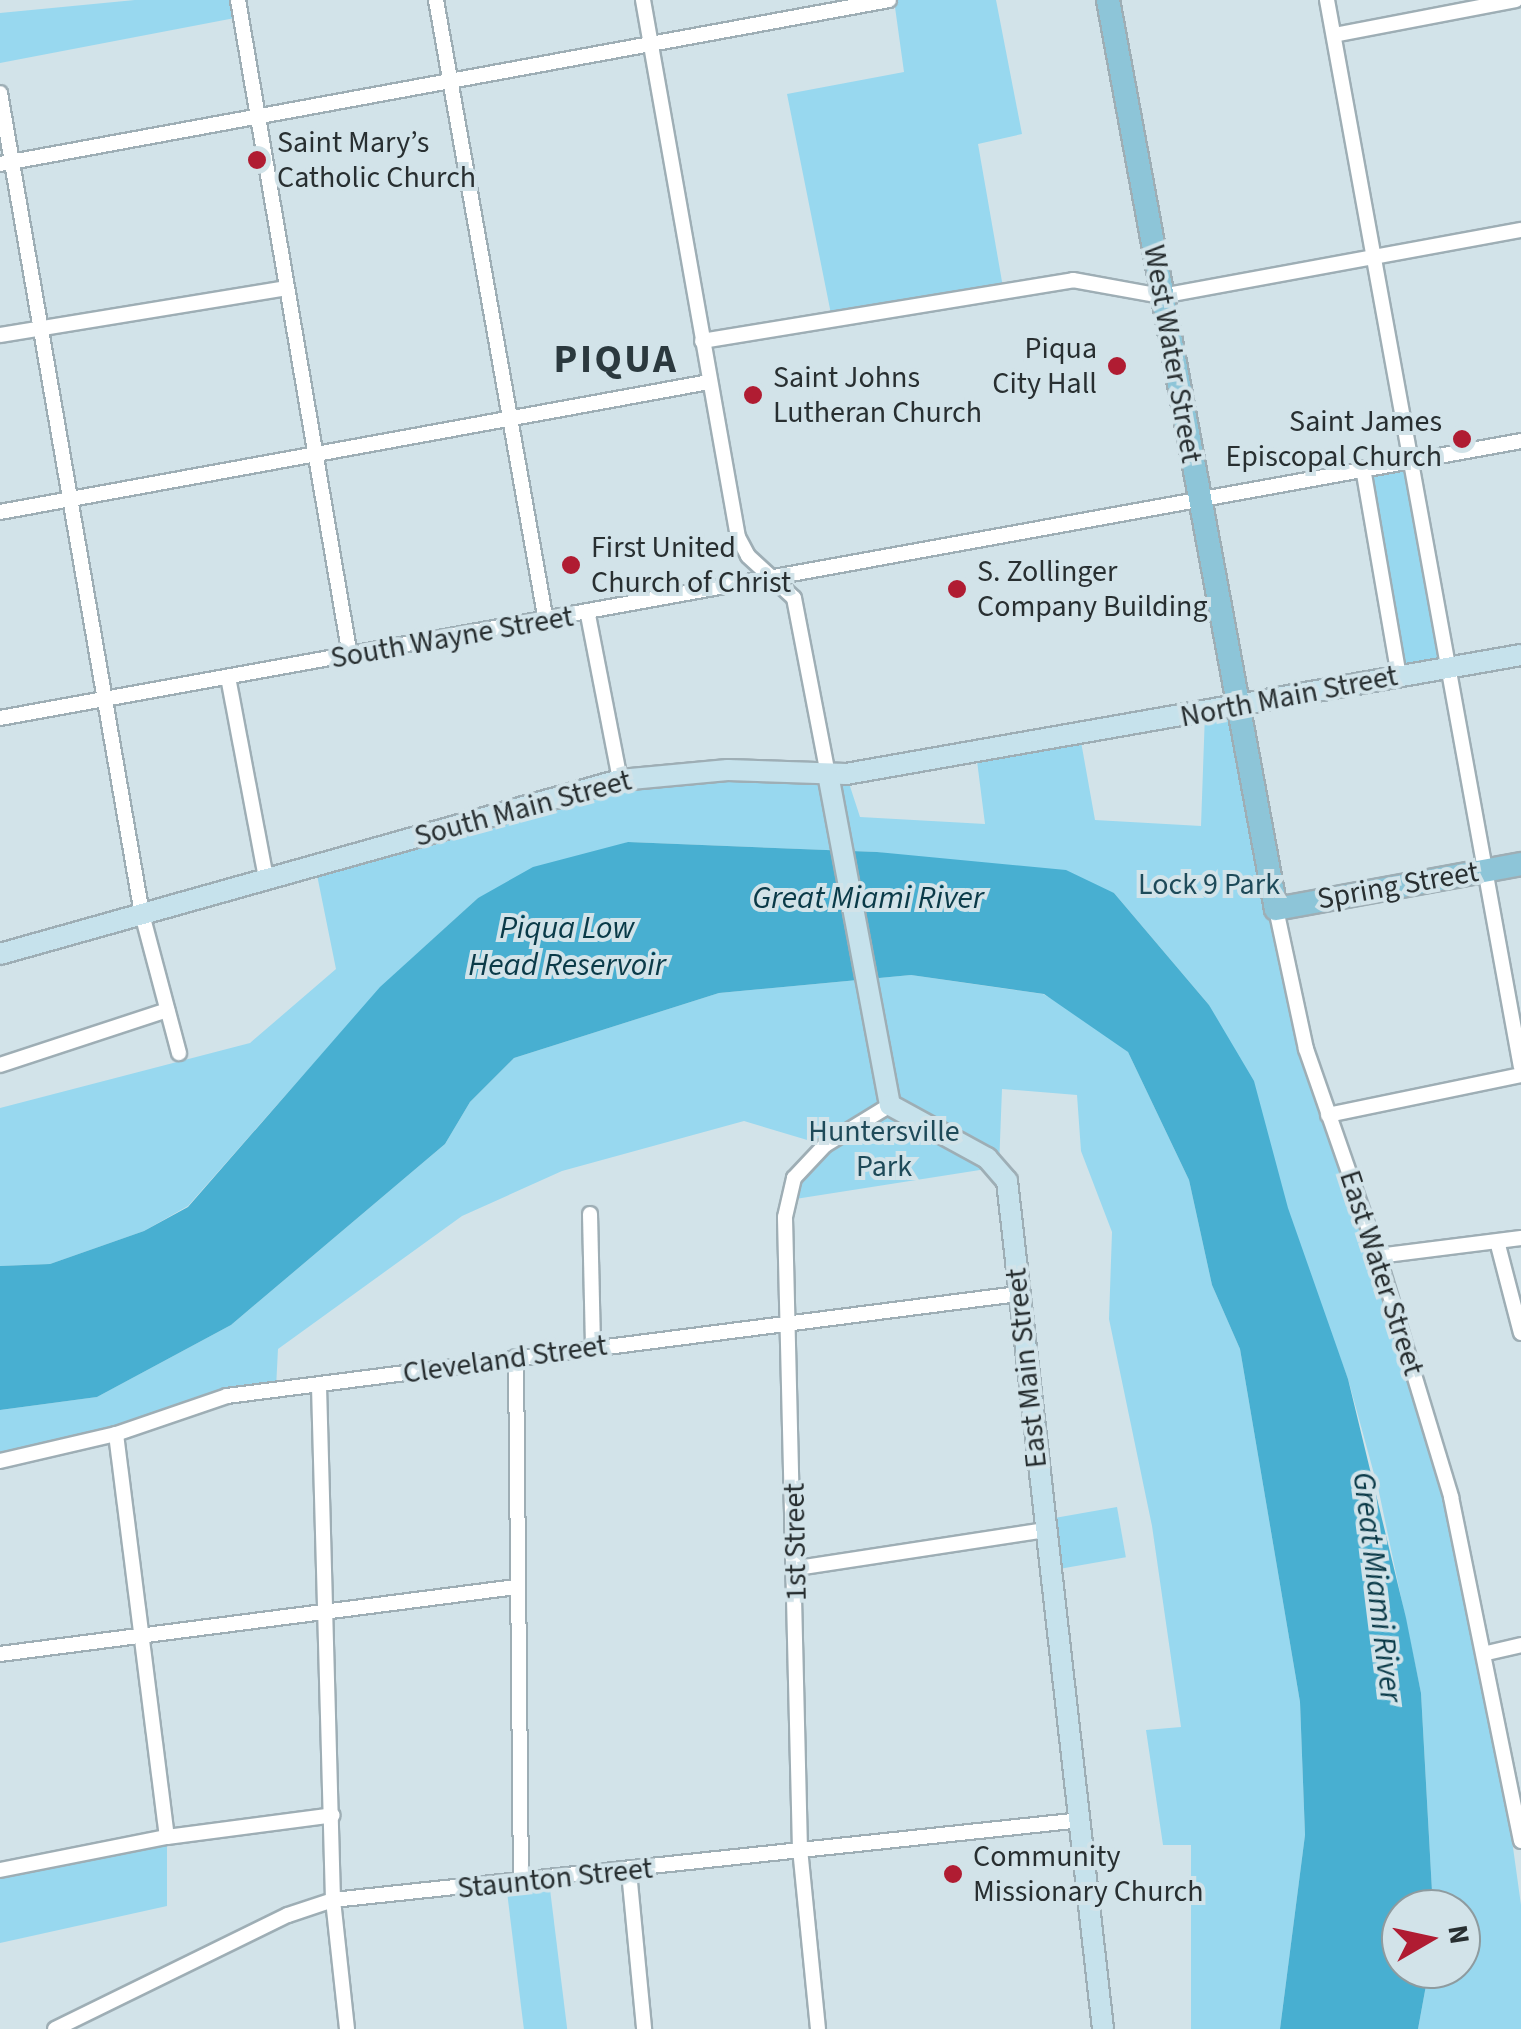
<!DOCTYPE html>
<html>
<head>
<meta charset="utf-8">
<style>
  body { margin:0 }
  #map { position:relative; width:1521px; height:2029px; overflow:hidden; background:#d2e3e9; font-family:"Source Sans 3",sans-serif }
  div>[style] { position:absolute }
  .green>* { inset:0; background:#98d8ef; transform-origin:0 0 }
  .water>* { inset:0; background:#48afd1 }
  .roads { filter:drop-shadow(2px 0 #9eaeb5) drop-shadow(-2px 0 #9eaeb5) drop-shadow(0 2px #9eaeb5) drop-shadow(0 -2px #9eaeb5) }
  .street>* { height:14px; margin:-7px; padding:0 7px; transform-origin:7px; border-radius:7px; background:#fff }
  .secondary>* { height:20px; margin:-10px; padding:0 10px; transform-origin:10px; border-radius:10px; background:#c6e2ec }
  .primary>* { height:22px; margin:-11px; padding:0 11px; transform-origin:11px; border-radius:11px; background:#8dc5d8 }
  .dots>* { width:28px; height:28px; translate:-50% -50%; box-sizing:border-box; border:5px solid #d2e3e9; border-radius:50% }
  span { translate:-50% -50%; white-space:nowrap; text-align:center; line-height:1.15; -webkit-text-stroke:8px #d2e3e9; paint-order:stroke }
  .poi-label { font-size:30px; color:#282f31 }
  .left { translate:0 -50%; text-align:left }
  .right { translate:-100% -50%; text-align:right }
  .street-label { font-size:30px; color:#282f31 }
  .park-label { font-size:30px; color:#1e4a59 }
  .water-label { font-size:32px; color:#0a3a48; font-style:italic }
  .district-label { font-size:40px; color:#2b393e; font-weight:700; letter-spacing:2.5px }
  .north { position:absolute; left:1381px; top:1889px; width:100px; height:100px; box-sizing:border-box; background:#d2e3e9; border:2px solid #8e9b9f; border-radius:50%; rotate:81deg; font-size:28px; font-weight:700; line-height:40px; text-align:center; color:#282f31 }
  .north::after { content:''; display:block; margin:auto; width:35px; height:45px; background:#b01c32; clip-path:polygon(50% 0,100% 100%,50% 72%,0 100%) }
</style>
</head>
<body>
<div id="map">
  <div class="green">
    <i style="clip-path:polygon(135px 0,238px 0,240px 17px,0 63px,0 13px)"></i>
    <i style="clip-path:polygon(894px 0,996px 0,1022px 134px,978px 144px,1004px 293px,832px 319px,787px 94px,904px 72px)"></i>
    <i style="left:1411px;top:460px;width:211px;height:49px;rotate:79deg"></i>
    <i style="clip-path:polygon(1237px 707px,1290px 988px,1451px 1497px,1519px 1830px,1511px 1833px,1521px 1905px,1521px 2029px,1418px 2029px,1429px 1969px,1461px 1969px,1461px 1909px,1433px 1909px,1421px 1693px,1379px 1492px,1348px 1379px,1209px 1005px,1114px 893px,877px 852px,628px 842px,478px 898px,381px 987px,188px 1206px,144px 1231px,50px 1264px,0 1266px,0 1108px,250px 1043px,336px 969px,315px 865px,620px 780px,846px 774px,860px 817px,985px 824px,976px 753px,1080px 736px,1095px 820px,1201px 826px,1205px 713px)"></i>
    <i style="clip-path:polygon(911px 975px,1043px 994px,1096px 1024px,1128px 1052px,1189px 1180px,1212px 1285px,1240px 1349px,1300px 1702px,1305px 1835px,1280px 2029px,1191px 2029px,1191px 1845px,1163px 1845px,1146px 1730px,1181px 1727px,1152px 1526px,1109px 1319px,1112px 1232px,1081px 1151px,1077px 1095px,1002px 1089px,999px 1167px,789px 1200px,794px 1178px,824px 1145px,744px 1121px,562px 1171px,462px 1216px,278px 1349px,276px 1388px,0 1461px,0 1410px,97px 1397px,231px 1325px,445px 1144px,470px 1102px,514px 1058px,719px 993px)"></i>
    <i style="left:1117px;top:1507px;width:51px;height:75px;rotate:80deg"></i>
    <i style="clip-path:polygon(167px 1837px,167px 1906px,0 1943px,0 1870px)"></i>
    <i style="left:549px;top:1881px;width:149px;height:43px;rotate:83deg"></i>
  </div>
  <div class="water">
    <i style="clip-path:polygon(628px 842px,877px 852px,1066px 870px,1114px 893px,1209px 1005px,1254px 1081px,1288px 1208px,1348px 1379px,1406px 1618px,1421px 1693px,1433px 1909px,1401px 1909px,1401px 1969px,1429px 1969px,1418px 2029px,1280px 2029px,1305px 1835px,1300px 1702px,1240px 1349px,1212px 1285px,1189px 1180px,1128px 1052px,1044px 994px,911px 975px,719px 993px,514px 1058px,470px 1102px,445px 1144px,231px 1325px,97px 1397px,0 1410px,0 1266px,50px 1264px,144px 1231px,188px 1207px,380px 987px,478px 898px,533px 867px)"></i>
  </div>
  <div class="roads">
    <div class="street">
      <i style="left:238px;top:0;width:665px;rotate:80.31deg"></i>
      <i style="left:436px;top:0;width:631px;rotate:79.96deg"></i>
      <i style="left:643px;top:0;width:545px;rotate:79.97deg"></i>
      <i style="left:738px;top:537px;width:21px;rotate:62deg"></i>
      <i style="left:748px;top:556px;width:62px;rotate:42.4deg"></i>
      <i style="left:794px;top:598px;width:179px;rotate:79.1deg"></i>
      <i style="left:1327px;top:0;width:1084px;rotate:79.7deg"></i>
      <i style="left:1334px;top:35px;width:185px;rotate:-10.9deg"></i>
      <i style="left:0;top:93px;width:833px;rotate:80.19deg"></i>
      <i style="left:142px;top:914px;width:144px;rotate:75.1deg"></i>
      <i style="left:0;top:164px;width:904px;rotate:-10.45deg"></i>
      <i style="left:0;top:335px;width:290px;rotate:-9.3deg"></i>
      <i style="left:702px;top:341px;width:376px;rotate:-9.3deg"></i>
      <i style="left:1073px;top:280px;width:89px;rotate:10.3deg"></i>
      <i style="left:1161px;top:296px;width:366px;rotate:-10.4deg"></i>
      <i style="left:1363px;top:468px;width:211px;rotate:80.2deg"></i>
      <i style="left:0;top:512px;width:721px;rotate:-10.39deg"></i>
      <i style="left:588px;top:615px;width:168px;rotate:79deg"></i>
      <i style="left:228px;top:677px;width:205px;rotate:79.3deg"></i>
      <i style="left:0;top:718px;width:1546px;rotate:-10.32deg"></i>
      <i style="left:1276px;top:909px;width:143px;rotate:77.9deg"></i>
      <i style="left:1306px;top:1049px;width:219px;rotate:70.8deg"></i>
      <i style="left:1378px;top:1256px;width:252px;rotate:73.1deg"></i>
      <i style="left:1451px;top:1497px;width:351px;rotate:78.5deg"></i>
      <i style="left:0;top:1065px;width:176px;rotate:-18.2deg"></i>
      <i style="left:1328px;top:1115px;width:197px;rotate:-11.7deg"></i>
      <i style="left:590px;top:1214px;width:134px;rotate:88.7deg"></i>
      <i style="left:1498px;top:1245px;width:91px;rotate:75.4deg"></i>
      <i style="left:1378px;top:1256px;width:144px;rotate:-7.2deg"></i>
      <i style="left:516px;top:1357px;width:527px;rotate:89.46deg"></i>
      <i style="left:319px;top:1386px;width:514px;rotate:88.44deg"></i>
      <i style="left:333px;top:1900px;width:130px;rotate:83.8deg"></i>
      <i style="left:116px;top:1434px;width:406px;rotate:82.8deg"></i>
      <i style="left:0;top:1461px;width:119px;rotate:-13.1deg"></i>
      <i style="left:116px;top:1434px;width:117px;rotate:-18.9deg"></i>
      <i style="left:227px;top:1396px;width:798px;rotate:-7.35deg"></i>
      <i style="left:797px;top:1568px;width:251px;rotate:-8.7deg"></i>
      <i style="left:1487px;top:1653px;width:35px;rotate:-13deg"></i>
      <i style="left:0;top:1654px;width:520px;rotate:-7.4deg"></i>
      <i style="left:0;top:1870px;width:170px;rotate:-11.2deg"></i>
      <i style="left:167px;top:1837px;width:167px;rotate:-7.5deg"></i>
      <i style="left:629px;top:1872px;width:158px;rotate:84.5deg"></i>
      <i style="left:55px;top:2029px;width:259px;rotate:-26.1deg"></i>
      <i style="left:288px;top:1915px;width:47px;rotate:-18.4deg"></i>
      <i style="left:333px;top:1900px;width:753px;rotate:-6.1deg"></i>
      <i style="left:818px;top:2029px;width:180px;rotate:-95.7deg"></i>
      <i style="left:800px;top:1850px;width:633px;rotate:-91.36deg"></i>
      <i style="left:785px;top:1217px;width:40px;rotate:-77deg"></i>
      <i style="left:794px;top:1178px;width:45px;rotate:-46.8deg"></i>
      <i style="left:825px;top:1145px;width:76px;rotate:-31.6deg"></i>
    </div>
    <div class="secondary">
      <i style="left:828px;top:774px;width:337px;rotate:79.4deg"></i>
      <i style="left:890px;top:1105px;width:111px;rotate:28.7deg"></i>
      <i style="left:987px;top:1158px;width:30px;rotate:49deg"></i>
      <i style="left:1007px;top:1181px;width:853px;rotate:83.54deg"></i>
      <i style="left:0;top:954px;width:644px;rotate:-15.68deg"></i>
      <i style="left:620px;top:780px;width:108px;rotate:-5.3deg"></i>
      <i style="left:728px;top:770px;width:118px;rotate:1.9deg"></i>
      <i style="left:846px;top:774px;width:685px;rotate:-10deg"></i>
    </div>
    <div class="primary">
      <i style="left:1108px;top:0;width:924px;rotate:79.53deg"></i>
      <i style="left:1276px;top:909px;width:249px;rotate:-10.4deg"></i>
    </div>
  </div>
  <div class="dots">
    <i style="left:257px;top:160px;background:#b01c32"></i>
    <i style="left:1117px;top:366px;background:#b01c32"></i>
    <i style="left:753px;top:395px;background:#b01c32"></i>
    <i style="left:1462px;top:439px;background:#b01c32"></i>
    <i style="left:571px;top:565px;background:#b01c32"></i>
    <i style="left:957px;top:589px;background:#b01c32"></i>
    <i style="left:953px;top:1874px;background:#b01c32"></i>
  </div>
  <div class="poi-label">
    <span class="left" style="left:277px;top:160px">Saint Mary’s<br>Catholic Church</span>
    <span class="right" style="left:1097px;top:366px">Piqua<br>City Hall</span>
    <span class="left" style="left:773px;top:395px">Saint Johns<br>Lutheran Church</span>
    <span class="right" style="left:1442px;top:439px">Saint James<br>Episcopal Church</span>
    <span class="left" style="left:591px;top:565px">First United<br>Church of Christ</span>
    <span class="left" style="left:977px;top:589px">S. Zollinger<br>Company Building</span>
    <span class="left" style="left:973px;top:1874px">Community<br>Missionary Church</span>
  </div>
  <div class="street-label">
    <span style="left:1172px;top:354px;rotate:80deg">West Water Street</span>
    <span style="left:452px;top:638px;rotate:-10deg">South Wayne Street</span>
    <span style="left:1289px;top:697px;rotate:-11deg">North Main Street</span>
    <span style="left:523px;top:809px;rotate:-15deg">South Main Street</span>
    <span style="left:1398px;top:886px;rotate:-10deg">Spring Street</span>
    <span style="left:1381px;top:1273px;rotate:72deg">East Water Street</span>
    <span style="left:505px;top:1360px;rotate:-8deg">Cleveland Street</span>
    <span style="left:1027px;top:1368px;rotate:-96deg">East Main Street</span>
    <span style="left:796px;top:1542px;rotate:-91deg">1st Street</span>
    <span style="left:555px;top:1879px;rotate:-6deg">Staunton Street</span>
  </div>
  <div class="park-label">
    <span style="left:1209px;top:885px">Lock 9 Park</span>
    <span style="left:884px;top:1149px">Huntersville<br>Park</span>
  </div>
  <div class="water-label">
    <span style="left:868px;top:898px">Great Miami River</span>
    <span style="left:567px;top:947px">Piqua Low<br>Head Reservoir</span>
    <span style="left:1377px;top:1587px;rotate:83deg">Great Miami River</span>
  </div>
  <div class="district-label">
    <span style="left:616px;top:360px">PIQUA</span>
  </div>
  <div class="north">N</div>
</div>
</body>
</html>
